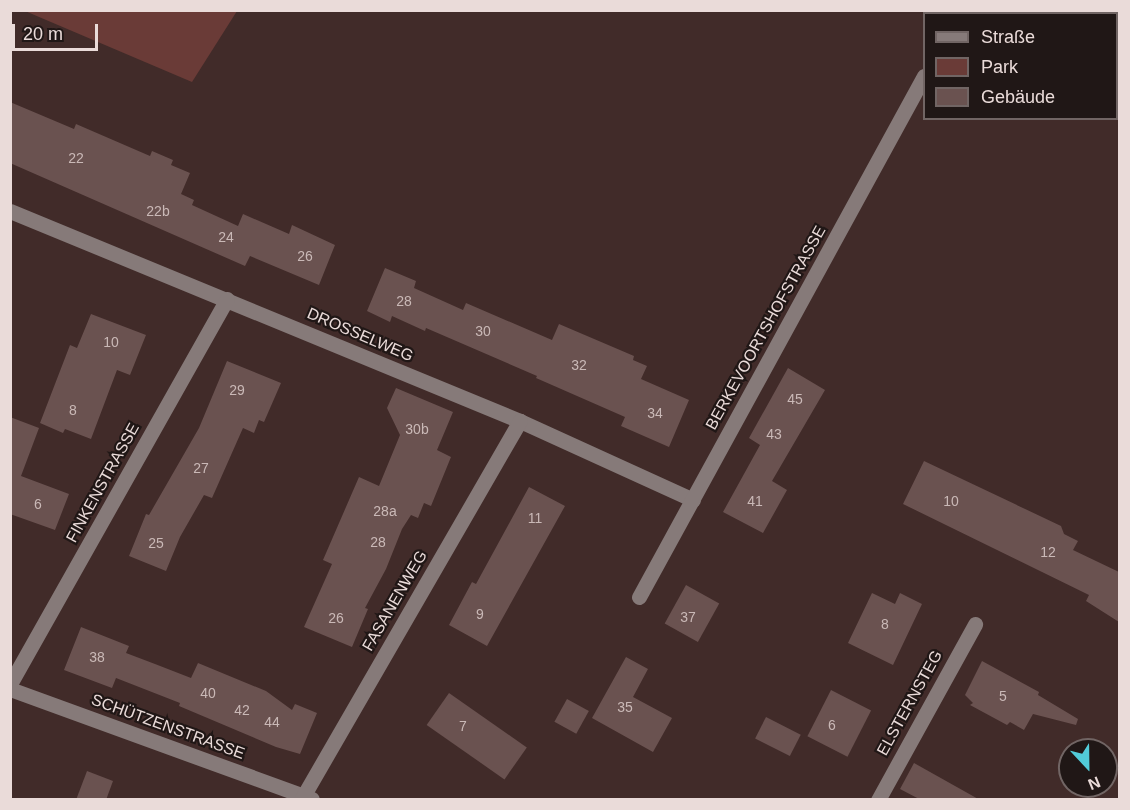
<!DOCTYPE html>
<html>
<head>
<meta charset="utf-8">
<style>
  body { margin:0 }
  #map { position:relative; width:1130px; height:810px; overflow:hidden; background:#412b29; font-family:Helvetica,sans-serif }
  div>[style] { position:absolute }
  .green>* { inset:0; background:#6a3b37 }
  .building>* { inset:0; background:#6a5250; transform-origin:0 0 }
  .minor>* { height:15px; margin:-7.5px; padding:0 7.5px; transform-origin:7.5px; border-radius:7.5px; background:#867a79 }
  span { translate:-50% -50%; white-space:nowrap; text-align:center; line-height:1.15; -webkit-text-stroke:4.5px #201716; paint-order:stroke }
  .number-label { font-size:14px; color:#cab9b7 }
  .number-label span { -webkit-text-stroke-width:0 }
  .street-label { font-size:16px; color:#eadbd9 }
  .frame { position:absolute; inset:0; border:12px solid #eadbd9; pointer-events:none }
  .legend { position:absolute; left:923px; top:12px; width:195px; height:108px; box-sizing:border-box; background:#201716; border:2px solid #716564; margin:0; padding:8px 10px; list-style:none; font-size:18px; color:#eadbd9 }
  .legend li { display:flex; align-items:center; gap:12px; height:30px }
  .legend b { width:30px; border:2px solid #716564 }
  .north { position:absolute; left:1058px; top:738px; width:60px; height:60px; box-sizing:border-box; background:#201716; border:2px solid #716564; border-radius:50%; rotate:158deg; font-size:16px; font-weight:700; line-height:24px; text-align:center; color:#eadbd9 }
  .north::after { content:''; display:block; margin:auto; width:21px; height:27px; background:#52cbd8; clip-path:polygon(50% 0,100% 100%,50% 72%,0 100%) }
  .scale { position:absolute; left:12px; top:24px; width:86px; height:27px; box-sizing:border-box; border:3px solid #eadbd9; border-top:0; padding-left:8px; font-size:18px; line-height:21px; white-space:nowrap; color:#eadbd9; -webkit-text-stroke:4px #201716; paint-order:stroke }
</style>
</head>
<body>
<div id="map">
  <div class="green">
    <i style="clip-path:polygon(25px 11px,237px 11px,192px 82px)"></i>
  </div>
  <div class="building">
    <i style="clip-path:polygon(10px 102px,74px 129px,76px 124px,150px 156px,152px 151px,173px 160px,171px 165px,190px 173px,181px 194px,194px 200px,192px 205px,238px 226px,243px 214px,289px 234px,292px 225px,335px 245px,319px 285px,250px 256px,245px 266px,10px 163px)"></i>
    <i style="clip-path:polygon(385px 268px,416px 281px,414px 288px,463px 310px,466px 303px,552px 340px,559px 324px,634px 356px,633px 360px,647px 366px,641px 379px,689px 400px,669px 447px,621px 426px,625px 417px,536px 378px,537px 376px,426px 328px,425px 331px,392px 316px,390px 322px,367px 311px)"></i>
    <i style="clip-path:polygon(91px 314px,146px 335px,130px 375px,117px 370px,91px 439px,65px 429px,63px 433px,40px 423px,70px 345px,77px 348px)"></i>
    <i style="clip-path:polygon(227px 361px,281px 383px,264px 422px,259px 420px,254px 433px,243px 428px,212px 498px,204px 495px,180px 537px,166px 571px,129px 556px,146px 514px,149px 515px,199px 428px)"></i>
    <i style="clip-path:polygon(788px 368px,825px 390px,772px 481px,787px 490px,763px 533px,723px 512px,760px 445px,749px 438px)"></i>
    <i style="clip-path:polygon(396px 388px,453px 412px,437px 450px,451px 457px,431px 506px,424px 503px,418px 518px,411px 515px,402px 529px,386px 569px,365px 608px,368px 609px,352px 647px,304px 627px,332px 564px,323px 560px,359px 477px,379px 486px,400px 435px,387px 408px)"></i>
    <i style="clip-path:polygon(10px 417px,39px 428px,21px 476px,69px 494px,55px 530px,10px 514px)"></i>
    <i style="clip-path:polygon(924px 461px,1061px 526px,1064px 534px,1078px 541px,1073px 550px,1119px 572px,1119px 622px,1086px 601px,1089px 595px,903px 504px)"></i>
    <i style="clip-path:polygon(529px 487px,565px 506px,487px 646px,449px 625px,472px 582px,476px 584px)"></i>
    <i style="left:686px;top:585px;width:38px;height:44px;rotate:29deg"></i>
    <i style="clip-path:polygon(872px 593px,895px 604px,900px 593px,922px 604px,893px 665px,848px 643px)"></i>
    <i style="clip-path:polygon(81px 627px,129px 646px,126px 653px,155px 664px,191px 678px,198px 663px,266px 691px,292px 710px,295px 704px,317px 713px,300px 754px,276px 747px,179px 706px,180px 703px,116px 678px,112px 688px,64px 670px)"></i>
    <i style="clip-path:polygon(626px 657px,648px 669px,633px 697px,672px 718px,653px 752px,592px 718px)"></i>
    <i style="clip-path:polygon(982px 661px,1039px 692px,1038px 695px,1078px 719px,1076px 725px,1033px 714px,1024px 730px,1010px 722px,1007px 725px,970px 705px,973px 703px,965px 695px)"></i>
    <i style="left:831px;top:690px;width:45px;height:52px;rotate:27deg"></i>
    <i style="left:449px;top:693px;width:95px;height:39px;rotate:35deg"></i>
    <i style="left:567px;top:699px;width:25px;height:26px;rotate:29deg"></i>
    <i style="left:766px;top:717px;width:39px;height:24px;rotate:27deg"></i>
    <i style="clip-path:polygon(914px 763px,980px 800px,921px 800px,900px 789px)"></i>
    <i style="clip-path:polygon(87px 771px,113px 781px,106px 800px,76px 800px)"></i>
  </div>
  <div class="minor">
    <i style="left:959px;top:14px;width:4px;rotate:-76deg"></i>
    <i style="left:10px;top:211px;width:552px;rotate:22.38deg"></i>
    <i style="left:520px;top:421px;width:190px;rotate:24.5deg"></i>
    <i style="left:639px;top:597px;width:594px;rotate:-61.32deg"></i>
    <i style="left:10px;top:684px;width:442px;rotate:-60.6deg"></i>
    <i style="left:10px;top:689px;width:321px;rotate:20deg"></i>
    <i style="left:301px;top:800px;width:438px;rotate:-60deg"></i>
    <i style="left:878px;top:800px;width:201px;rotate:-61.1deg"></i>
  </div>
  <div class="number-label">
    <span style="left:76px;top:158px">22</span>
    <span style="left:158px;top:211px">22b</span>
    <span style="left:226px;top:237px">24</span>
    <span style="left:305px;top:256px">26</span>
    <span style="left:404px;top:301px">28</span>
    <span style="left:483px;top:331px">30</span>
    <span style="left:111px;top:342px">10</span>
    <span style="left:579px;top:365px">32</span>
    <span style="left:237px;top:390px">29</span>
    <span style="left:795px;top:399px">45</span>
    <span style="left:73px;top:410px">8</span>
    <span style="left:655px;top:413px">34</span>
    <span style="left:417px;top:429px">30b</span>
    <span style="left:774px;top:434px">43</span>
    <span style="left:201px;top:468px">27</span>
    <span style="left:755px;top:501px">41</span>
    <span style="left:951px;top:501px">10</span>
    <span style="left:38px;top:504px">6</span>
    <span style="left:385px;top:511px">28a</span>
    <span style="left:535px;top:518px">11</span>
    <span style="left:378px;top:542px">28</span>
    <span style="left:156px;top:543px">25</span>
    <span style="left:1048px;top:552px">12</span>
    <span style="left:480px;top:614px">9</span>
    <span style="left:688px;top:617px">37</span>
    <span style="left:336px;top:618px">26</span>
    <span style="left:885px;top:624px">8</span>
    <span style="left:97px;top:657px">38</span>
    <span style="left:208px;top:693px">40</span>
    <span style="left:1003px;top:696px">5</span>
    <span style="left:625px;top:707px">35</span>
    <span style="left:242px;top:710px">42</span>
    <span style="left:272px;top:722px">44</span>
    <span style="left:832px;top:725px">6</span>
    <span style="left:463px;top:726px">7</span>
  </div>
  <div class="street-label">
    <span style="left:766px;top:328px;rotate:-61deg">BERKEVOORTSHOFSTRASSE</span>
    <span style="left:360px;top:335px;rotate:23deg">DROSSELWEG</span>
    <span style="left:103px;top:483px;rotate:-61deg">FINKENSTRASSE</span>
    <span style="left:395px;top:601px;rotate:-60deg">FASANENWEG</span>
    <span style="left:910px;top:703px;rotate:-61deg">ELSTERNSTEG</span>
    <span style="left:168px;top:727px;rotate:20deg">SCHÜTZENSTRASSE</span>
  </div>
  <div class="frame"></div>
  <ul class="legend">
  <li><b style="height:8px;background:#867a79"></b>Straße</li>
  <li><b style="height:16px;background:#6a3b37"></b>Park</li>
  <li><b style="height:16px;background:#6a5250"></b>Gebäude</li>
  </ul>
  <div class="north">N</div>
  <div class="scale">20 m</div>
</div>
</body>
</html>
